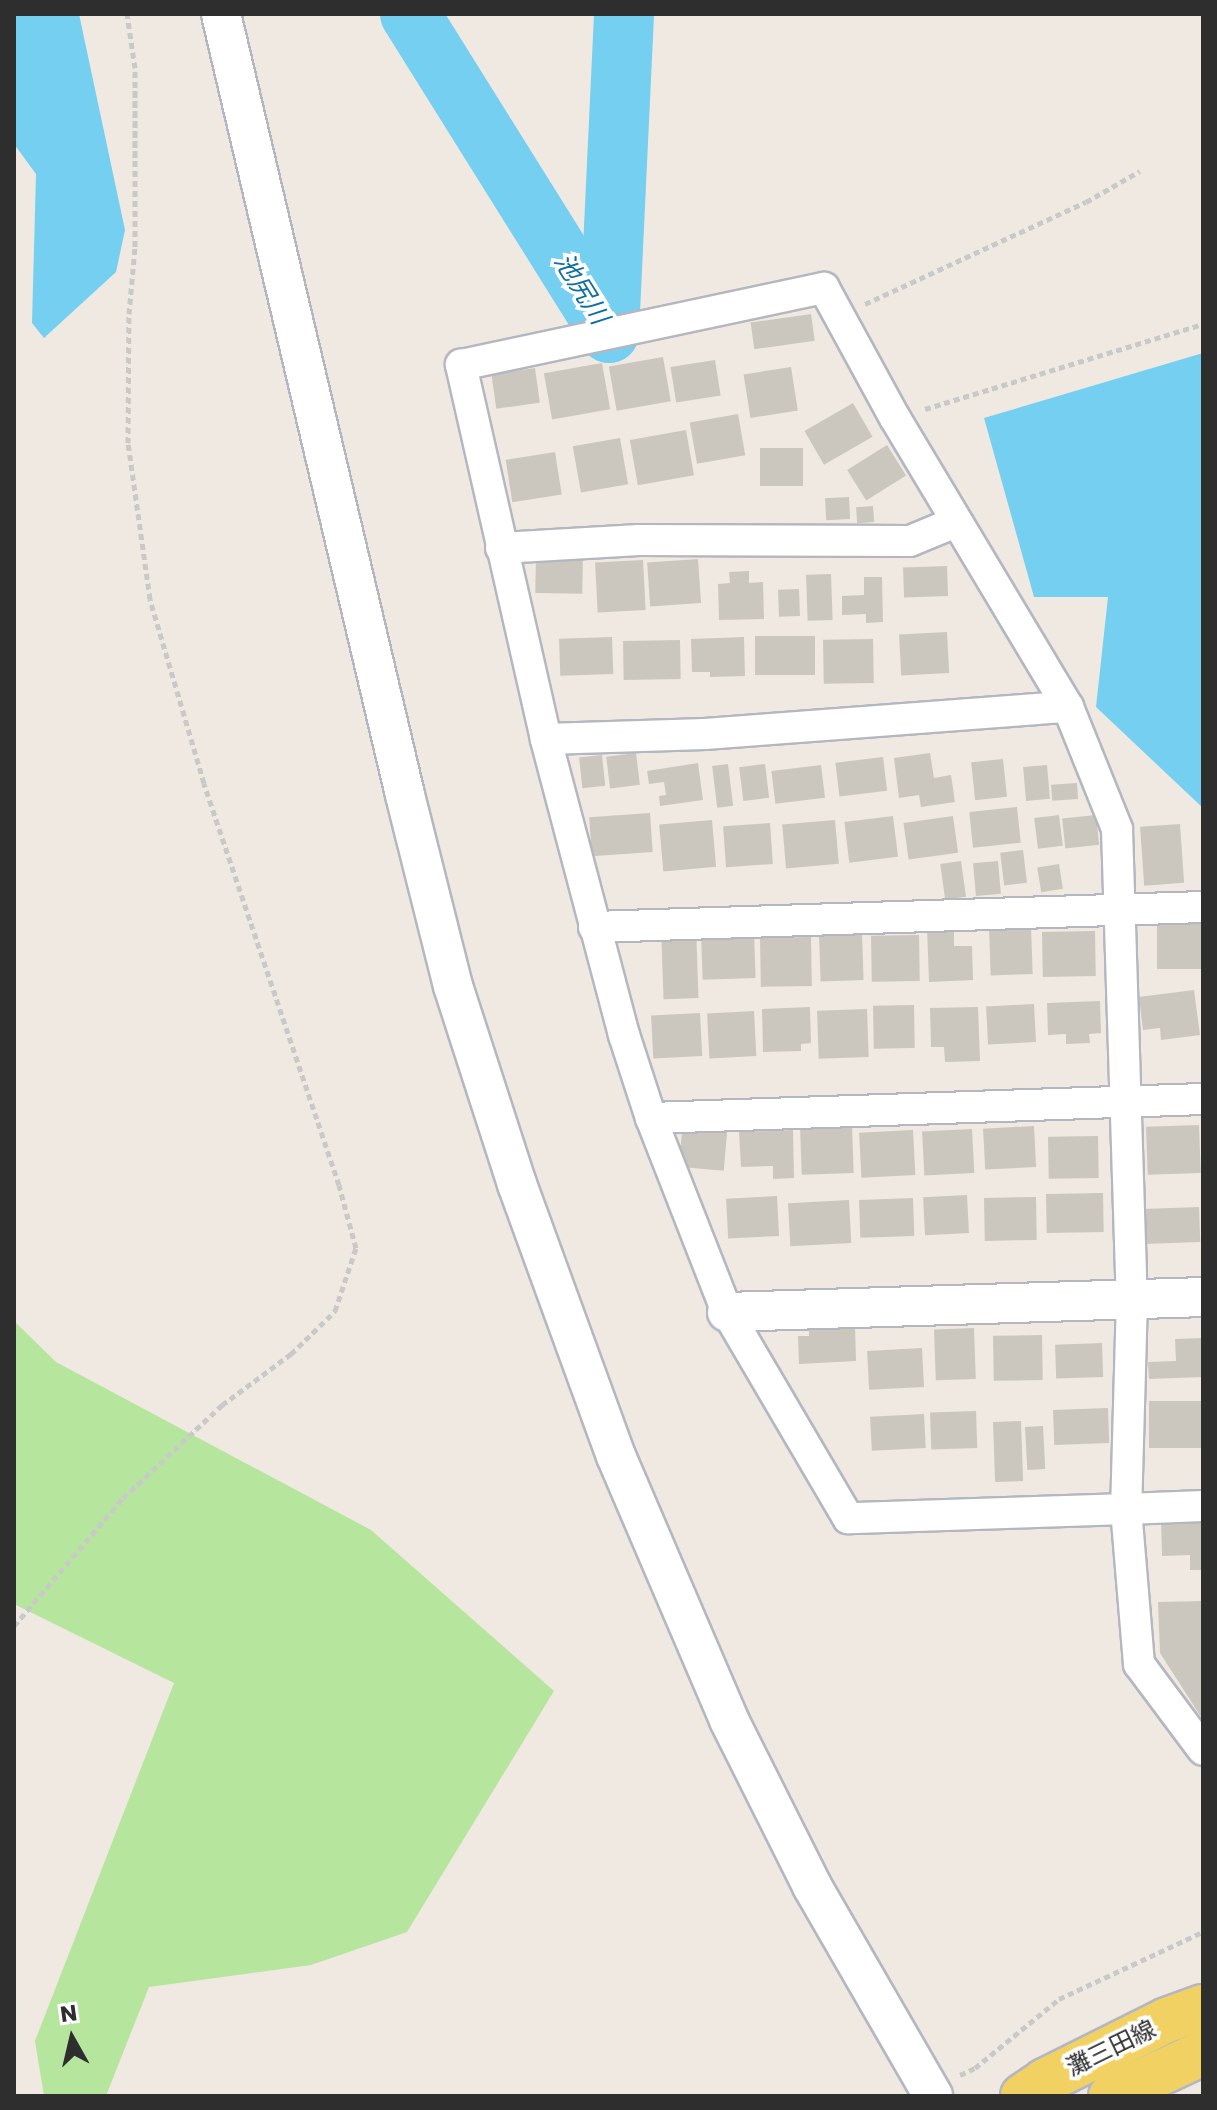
<!DOCTYPE html>
<html>
<head>
<meta charset="utf-8">
<style>
  body { margin:0 }
  #map { position:relative; width:1217px; height:2110px; overflow:hidden; background:#efe9e1; font-family:Poppins,"Noto Sans JP",sans-serif }
  div>[style] { position:absolute }
  .green>* { inset:0; background:#b6e59e }
  .water>* { inset:0; background:#75cff0 }
  .river>* { height:60px; margin:-30px; padding:0 30px; transform-origin:30px; border-radius:30px; background:#75cff0 }
  .building>* { inset:0; background:#cbc7bf; transform-origin:0 0 }
  .path>* { height:5px; margin-top:-2.5px; transform-origin:0; background:repeating-linear-gradient(90deg,#c9c9c9 0 6px,transparent 0 10px) }
  .roads { filter:drop-shadow(2px 0 #b4b7c1) drop-shadow(-2px 0 #b4b7c1) drop-shadow(0 2px #b4b7c1) drop-shadow(0 -2px #b4b7c1) }
  .minor>* { height:30px; margin:-15px; padding:0 15px; transform-origin:15px; border-radius:15px; background:#fff }
  .tertiary>* { height:38px; margin:-19px; padding:0 19px; transform-origin:19px; border-radius:19px; background:#fff }
  .primary>* { height:44px; margin:-22px; padding:0 22px; transform-origin:22px; border-radius:22px; background:#f2d163 }
  span { translate:-50% -50%; white-space:nowrap; text-align:center; line-height:1.15; -webkit-text-stroke:7px #fff; paint-order:stroke }
  .street-label { font-size:24px; color:#2e2e2e }
  .water-label { font-size:26px; color:#0d6fa3; font-style:italic }
  .frame { position:absolute; inset:0; border:16px solid #2e2e2e; pointer-events:none }
  .north { position:absolute; left:32px; top:1998px; width:80px; height:80px; -webkit-text-stroke:6px #fff; paint-order:stroke; rotate:352deg; font-size:22px; font-weight:700; line-height:32px; text-align:center; color:#2e2e2e }
  .north::after { content:''; display:block; margin:auto; width:28px; height:36px; background:#2e2e2e; clip-path:polygon(50% 0,100% 100%,50% 72%,0 100%) }
</style>
</head>
<body>
<div id="map">
  <div class="green">
    <i style="clip-path:polygon(14px 1321px,56px 1362px,371px 1530px,554px 1691px,407px 1932px,311px 1965px,149px 1987px,106px 2096px,44px 2096px,35px 2041px,174px 1683px,14px 1604px)"></i>
  </div>
  <div class="water">
    <i style="clip-path:polygon(14px 14px,79px 14px,125px 230px,116px 272px,44px 338px,32px 323px,36px 174px,14px 144px)"></i>
    <i style="clip-path:polygon(1203px 353px,1203px 808px,1096px 707px,1108px 597px,1034px 597px,984px 418px)"></i>
  </div>
  <div class="river">
    <i style="left:410px;top:14px;width:376px;rotate:58deg"></i>
    <i style="left:609px;top:333px;width:319px;rotate:-87.3deg"></i>
  </div>
  <div class="building">
    <i style="left:811px;top:314px;width:27px;height:61px;rotate:82deg"></i>
    <i style="left:663px;top:357px;width:45px;height:55px;rotate:80deg"></i>
    <i style="left:715px;top:360px;width:36px;height:45px;rotate:81deg"></i>
    <i style="left:602px;top:363px;width:47px;height:59px;rotate:80deg"></i>
    <i style="left:791px;top:367px;width:44px;height:48px;rotate:81deg"></i>
    <i style="left:535px;top:368px;width:35px;height:44px;rotate:82deg"></i>
    <i style="left:853px;top:403px;width:39px;height:56px;rotate:60deg"></i>
    <i style="left:738px;top:414px;width:42px;height:49px;rotate:80deg"></i>
    <i style="left:686px;top:430px;width:46px;height:57px;rotate:80deg"></i>
    <i style="left:620px;top:438px;width:47px;height:48px;rotate:80deg"></i>
    <i style="left:887px;top:445px;width:36px;height:47px;rotate:58deg"></i>
    <i style="left:803px;top:448px;width:38px;height:43px;rotate:90deg"></i>
    <i style="left:555px;top:452px;width:43px;height:50px;rotate:81deg"></i>
    <i style="left:849px;top:497px;width:22px;height:24px;rotate:87deg"></i>
    <i style="left:873px;top:506px;width:16px;height:17px;rotate:86deg"></i>
    <i style="left:536px;top:553px;width:47px;height:40px;rotate:1deg"></i>
    <i style="left:698px;top:559px;width:44px;height:51px;rotate:86deg"></i>
    <i style="left:643px;top:560px;width:50px;height:48px;rotate:87deg"></i>
    <i style="left:947px;top:566px;width:30px;height:44px;rotate:88deg"></i>
    <i style="clip-path:polygon(749px 571px,749px 583px,763px 582px,764px 619px,719px 620px,718px 584px,730px 583px,729px 572px)"></i>
    <i style="left:831px;top:574px;width:46px;height:25px;rotate:88deg"></i>
    <i style="clip-path:polygon(864px 577px,882px 577px,883px 622px,866px 623px,866px 614px,842px 615px,842px 596px,864px 595px)"></i>
    <i style="left:799px;top:589px;width:27px;height:21px;rotate:88deg"></i>
    <i style="left:947px;top:632px;width:41px;height:48px;rotate:87deg"></i>
    <i style="left:815px;top:636px;width:39px;height:60px;rotate:90deg"></i>
    <i style="left:612px;top:637px;width:37px;height:53px;rotate:88deg"></i>
    <i style="clip-path:polygon(744px 637px,745px 676px,710px 677px,710px 672px,692px 672px,691px 639px)"></i>
    <i style="left:873px;top:639px;width:44px;height:50px;rotate:89deg"></i>
    <i style="left:680px;top:640px;width:39px;height:57px;rotate:89deg"></i>
    <i style="left:636px;top:753px;width:32px;height:30px;rotate:83deg"></i>
    <i style="clip-path:polygon(930px 753px,934px 778px,951px 775px,955px 802px,921px 807px,919px 795px,899px 798px,894px 758px)"></i>
    <i style="left:602px;top:755px;width:31px;height:23px;rotate:84deg"></i>
    <i style="left:883px;top:757px;width:34px;height:48px;rotate:83deg"></i>
    <i style="left:1003px;top:759px;width:38px;height:32px;rotate:84deg"></i>
    <i style="clip-path:polygon(698px 763px,703px 800px,660px 806px,659px 796px,666px 795px,664px 782px,649px 784px,647px 771px)"></i>
    <i style="left:728px;top:764px;width:42px;height:16px;rotate:83deg"></i>
    <i style="left:765px;top:764px;width:34px;height:26px;rotate:83deg"></i>
    <i style="left:821px;top:765px;width:33px;height:50px;rotate:83deg"></i>
    <i style="left:1047px;top:765px;width:34px;height:24px;rotate:85deg"></i>
    <i style="left:1077px;top:783px;width:16px;height:26px;rotate:86deg"></i>
    <i style="left:1017px;top:807px;width:36px;height:48px;rotate:84deg"></i>
    <i style="left:650px;top:813px;width:39px;height:61px;rotate:86deg"></i>
    <i style="left:1059px;top:815px;width:31px;height:25px;rotate:83deg"></i>
    <i style="left:1096px;top:815px;width:30px;height:34px;rotate:84deg"></i>
    <i style="left:893px;top:816px;width:41px;height:49px;rotate:83deg"></i>
    <i style="left:953px;top:816px;width:37px;height:50px;rotate:82deg"></i>
    <i style="left:712px;top:820px;width:47px;height:53px;rotate:85deg"></i>
    <i style="left:835px;top:820px;width:44px;height:53px;rotate:85deg"></i>
    <i style="left:770px;top:823px;width:41px;height:47px;rotate:86deg"></i>
    <i style="left:1180px;top:824px;width:59px;height:40px;rotate:86deg"></i>
    <i style="left:1023px;top:850px;width:33px;height:23px;rotate:83deg"></i>
    <i style="left:961px;top:861px;width:36px;height:21px;rotate:82deg"></i>
    <i style="left:998px;top:861px;width:33px;height:25px;rotate:85deg"></i>
    <i style="left:1059px;top:864px;width:25px;height:22px;rotate:81deg"></i>
    <i style="left:1203px;top:917px;width:52px;height:46px;rotate:90deg"></i>
    <i style="left:696px;top:926px;width:72px;height:35px;rotate:88deg"></i>
    <i style="left:1031px;top:926px;width:48px;height:42px;rotate:88deg"></i>
    <i style="clip-path:polygon(954px 927px,954px 946px,972px 946px,973px 980px,929px 982px,927px 928px)"></i>
    <i style="left:1095px;top:931px;width:45px;height:53px;rotate:89deg"></i>
    <i style="left:754px;top:932px;width:46px;height:53px;rotate:88deg"></i>
    <i style="left:862px;top:934px;width:46px;height:43px;rotate:88deg"></i>
    <i style="left:919px;top:935px;width:46px;height:48px;rotate:89deg"></i>
    <i style="left:811px;top:937px;width:49px;height:51px;rotate:89deg"></i>
    <i style="clip-path:polygon(1194px 990px,1200px 1035px,1161px 1040px,1160px 1028px,1143px 1030px,1139px 997px)"></i>
    <i style="clip-path:polygon(1100px 1001px,1101px 1033px,1089px 1034px,1090px 1043px,1066px 1044px,1066px 1034px,1048px 1035px,1047px 1003px)"></i>
    <i style="left:1034px;top:1004px;width:38px;height:48px;rotate:87deg"></i>
    <i style="left:914px;top:1005px;width:43px;height:41px;rotate:89deg"></i>
    <i style="clip-path:polygon(810px 1007px,811px 1043px,801px 1044px,801px 1051px,763px 1052px,762px 1009px)"></i>
    <i style="clip-path:polygon(978px 1007px,980px 1061px,945px 1062px,944px 1047px,931px 1047px,930px 1008px)"></i>
    <i style="left:867px;top:1009px;width:48px;height:50px;rotate:88deg"></i>
    <i style="left:754px;top:1011px;width:45px;height:47px;rotate:87deg"></i>
    <i style="left:700px;top:1013px;width:43px;height:49px;rotate:87deg"></i>
    <i style="left:683px;top:1120px;width:45px;height:47px;rotate:5deg"></i>
    <i style="left:852px;top:1125px;width:48px;height:52px;rotate:88deg"></i>
    <i style="left:1199px;top:1125px;width:48px;height:53px;rotate:88deg"></i>
    <i style="left:1034px;top:1126px;width:41px;height:51px;rotate:87deg"></i>
    <i style="left:972px;top:1129px;width:44px;height:50px;rotate:87deg"></i>
    <i style="clip-path:polygon(793px 1130px,794px 1178px,773px 1179px,773px 1166px,741px 1167px,739px 1132px)"></i>
    <i style="left:913px;top:1130px;width:45px;height:54px;rotate:87deg"></i>
    <i style="left:1098px;top:1136px;width:42px;height:50px;rotate:89deg"></i>
    <i style="left:1103px;top:1193px;width:39px;height:57px;rotate:89deg"></i>
    <i style="left:967px;top:1195px;width:38px;height:44px;rotate:87deg"></i>
    <i style="left:777px;top:1196px;width:40px;height:51px;rotate:87deg"></i>
    <i style="left:1036px;top:1197px;width:43px;height:52px;rotate:89deg"></i>
    <i style="left:913px;top:1198px;width:38px;height:54px;rotate:88deg"></i>
    <i style="left:849px;top:1200px;width:43px;height:61px;rotate:87deg"></i>
    <i style="left:1199px;top:1207px;width:35px;height:56px;rotate:88deg"></i>
    <i style="clip-path:polygon(855px 1324px,856px 1361px,799px 1364px,798px 1336px,809px 1336px,809px 1325px)"></i>
    <i style="left:974px;top:1328px;width:51px;height:40px;rotate:88deg"></i>
    <i style="left:1042px;top:1335px;width:45px;height:49px;rotate:89deg"></i>
    <i style="clip-path:polygon(1203px 1338px,1203px 1377px,1149px 1379px,1148px 1362px,1176px 1361px,1175px 1339px)"></i>
    <i style="left:1102px;top:1343px;width:34px;height:47px;rotate:88deg"></i>
    <i style="left:922px;top:1348px;width:39px;height:55px;rotate:87deg"></i>
    <i style="left:1203px;top:1401px;width:47px;height:54px;rotate:90deg"></i>
    <i style="left:1108px;top:1408px;width:35px;height:55px;rotate:88deg"></i>
    <i style="left:976px;top:1411px;width:37px;height:46px;rotate:88deg"></i>
    <i style="left:924px;top:1414px;width:34px;height:54px;rotate:87deg"></i>
    <i style="left:1021px;top:1421px;width:60px;height:28px;rotate:88deg"></i>
    <i style="left:1043px;top:1426px;width:43px;height:18px;rotate:87deg"></i>
    <i style="clip-path:polygon(1203px 1518px,1203px 1570px,1190px 1570px,1190px 1555px,1162px 1556px,1161px 1519px)"></i>
    <i style="clip-path:polygon(1203px 1601px,1203px 1720px,1160px 1653px,1158px 1602px)"></i>
  </div>
  <div class="path">
    <i style="left:865px;top:304px;width:243px;rotate:-24.8deg"></i>
    <i style="left:1086px;top:202px;width:62px;rotate:-29.9deg"></i>
    <i style="left:925px;top:409px;width:291px;rotate:-17deg"></i>
    <i style="left:14px;top:1626px;width:168px;rotate:-49.6deg"></i>
    <i style="left:123px;top:1498px;width:136px;rotate:-43.2deg"></i>
    <i style="left:222px;top:1405px;width:86px;rotate:-36.5deg"></i>
    <i style="left:291px;top:1354px;width:62px;rotate:-44.3deg"></i>
    <i style="left:335px;top:1311px;width:66px;rotate:-71.6deg"></i>
    <i style="left:356px;top:1248px;width:65px;rotate:-105.1deg"></i>
    <i style="left:339px;top:1185px;width:424px;rotate:-108.6deg"></i>
    <i style="left:204px;top:783px;width:192px;rotate:-106.4deg"></i>
    <i style="left:150px;top:599px;width:158px;rotate:-98deg"></i>
    <i style="left:128px;top:443px;width:129px;rotate:-89.6deg"></i>
    <i style="left:129px;top:314px;width:67px;rotate:-84.9deg"></i>
    <i style="left:135px;top:247px;width:179px;rotate:-90deg"></i>
    <i style="left:135px;top:68px;width:55px;rotate:-98.4deg"></i>
    <i style="left:960px;top:2075px;width:17px;rotate:-25deg"></i>
    <i style="left:975px;top:2068px;width:109px;rotate:-39.4deg"></i>
    <i style="left:1059px;top:1999px;width:159px;rotate:-25deg"></i>
  </div>
  <div class="roads">
    <div class="minor">
      <i style="left:501px;top:548px;width:138px;rotate:-3.3deg"></i>
      <i style="left:639px;top:540px;width:271px;rotate:0.2deg"></i>
      <i style="left:910px;top:541px;width:50px;rotate:-22.4deg"></i>
      <i style="left:546px;top:739px;width:159px;rotate:-1.8deg"></i>
      <i style="left:705px;top:734px;width:364px;rotate:-4.3deg"></i>
      <i style="left:594px;top:927px;width:609px;rotate:-1.88deg"></i>
      <i style="left:651px;top:1118px;width:552px;rotate:-1.97deg"></i>
      <i style="left:1203px;top:1506px;width:77px;rotate:177.8deg"></i>
      <i style="left:1126px;top:1509px;width:278px;rotate:178.1deg"></i>
      <i style="left:848px;top:1518px;width:239px;rotate:-120.4deg"></i>
      <i style="left:727px;top:1312px;width:208px;rotate:-111.4deg"></i>
      <i style="left:651px;top:1118px;width:87px;rotate:-108deg"></i>
      <i style="left:624px;top:1035px;width:306px;rotate:-104.8deg"></i>
      <i style="left:546px;top:739px;width:384px;rotate:-102.8deg"></i>
      <i style="left:461px;top:365px;width:371px;rotate:-12deg"></i>
      <i style="left:824px;top:288px;width:148px;rotate:61.4deg"></i>
      <i style="left:895px;top:418px;width:337px;rotate:59.1deg"></i>
      <i style="left:1068px;top:707px;width:131px;rotate:68.1deg"></i>
      <i style="left:1117px;top:829px;width:469px;rotate:88.2deg"></i>
      <i style="left:1132px;top:1298px;width:211px;rotate:91.6deg"></i>
      <i style="left:1126px;top:1509px;width:156px;rotate:85.2deg"></i>
      <i style="left:1139px;top:1664px;width:107px;rotate:53.3deg"></i>
    </div>
    <div class="tertiary">
      <i style="left:221px;top:14px;width:802px;rotate:76.74deg"></i>
      <i style="left:405px;top:795px;width:197px;rotate:75.9deg"></i>
      <i style="left:453px;top:986px;width:208px;rotate:72.1deg"></i>
      <i style="left:517px;top:1184px;width:289px;rotate:70deg"></i>
      <i style="left:616px;top:1456px;width:287px;rotate:66.8deg"></i>
      <i style="left:729px;top:1720px;width:186px;rotate:63.4deg"></i>
      <i style="left:812px;top:1886px;width:242px;rotate:60deg"></i>
      <i style="left:727px;top:1312px;width:476px;rotate:-1.8deg"></i>
    </div>
    <div class="primary">
      <i style="left:1023px;top:2096px;width:27px;rotate:-34deg"></i>
      <i style="left:1045px;top:2081px;width:136px;rotate:-26.6deg"></i>
      <i style="left:1167px;top:2020px;width:38px;rotate:-20deg"></i>
      <i style="left:1111px;top:2096px;width:102px;rotate:-25.1deg"></i>
    </div>
  </div>
  <div class="street-label">
    <span style="left:1111px;top:2048px;rotate:-26deg">灘三田線</span>
  </div>
  <div class="water-label">
    <span style="left:581px;top:289px;rotate:58deg">池尻川</span>
  </div>
  <div class="frame"></div>
  <div class="north">N</div>
</div>
</body>
</html>
